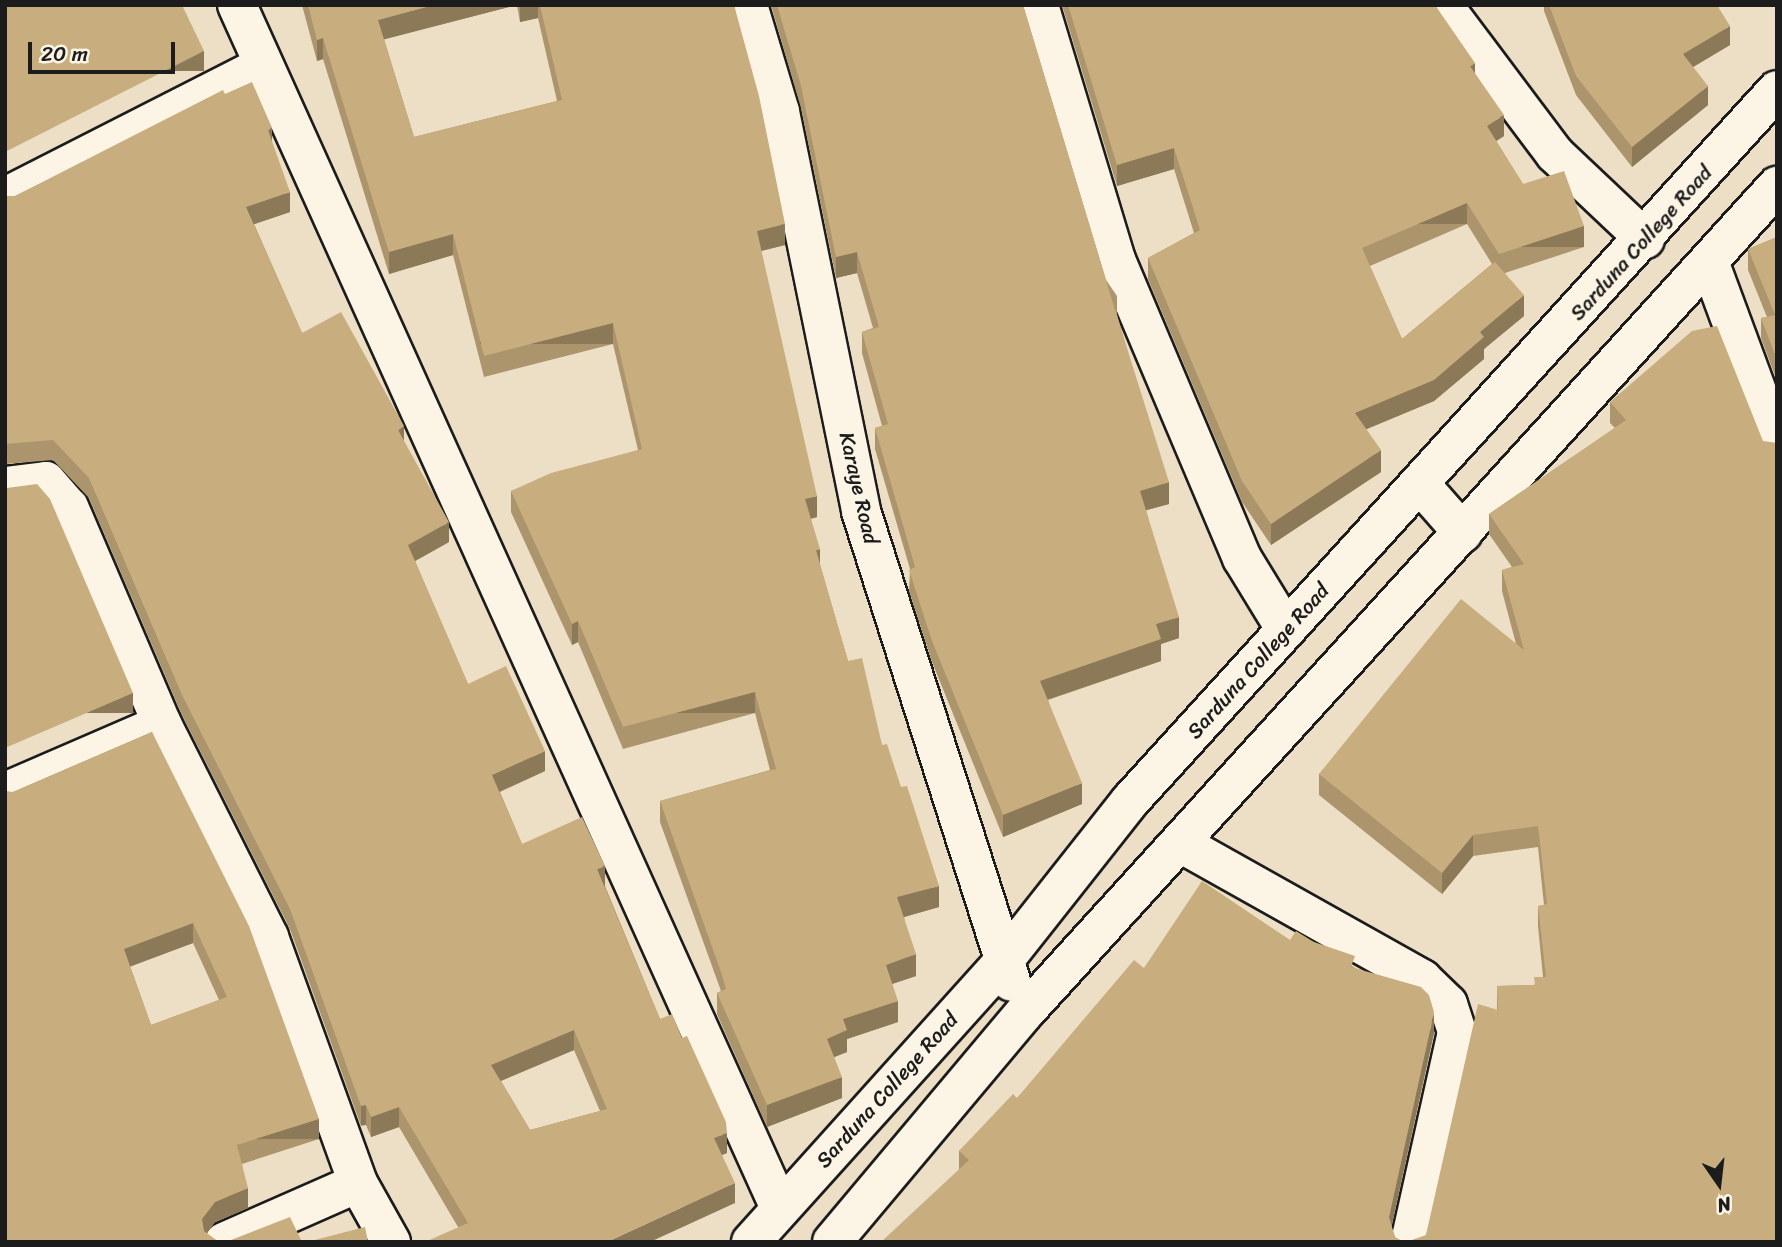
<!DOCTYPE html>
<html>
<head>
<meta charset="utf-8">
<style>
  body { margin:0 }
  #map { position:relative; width:1782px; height:1247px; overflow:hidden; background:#ecdfc6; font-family:Sriracha,sans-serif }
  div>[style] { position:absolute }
  .roads { filter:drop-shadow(2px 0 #1c1c1c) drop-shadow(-2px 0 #1c1c1c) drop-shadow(0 2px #1c1c1c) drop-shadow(0 -2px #1c1c1c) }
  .minor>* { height:38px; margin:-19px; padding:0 19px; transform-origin:19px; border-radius:19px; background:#fcf5e5 }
  .wall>* { inset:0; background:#ac956c }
  .shaded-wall>* { inset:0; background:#8c7958; transform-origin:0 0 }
  .building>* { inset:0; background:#c8ad7e }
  span { translate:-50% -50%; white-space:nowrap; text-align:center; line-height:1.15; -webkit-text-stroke:5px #fcf5e5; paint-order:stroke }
  .street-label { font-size:21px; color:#1c1c1c }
  .frame { position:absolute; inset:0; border:7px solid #1c1c1c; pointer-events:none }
  .north { position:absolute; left:1684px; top:1149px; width:70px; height:70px; -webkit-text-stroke:5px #fcf5e5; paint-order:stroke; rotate:166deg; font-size:19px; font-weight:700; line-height:28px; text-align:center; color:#1c1c1c }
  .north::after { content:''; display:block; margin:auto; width:24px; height:32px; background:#1c1c1c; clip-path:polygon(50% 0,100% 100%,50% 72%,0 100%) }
  .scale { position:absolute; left:28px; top:42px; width:147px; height:32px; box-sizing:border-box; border:4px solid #1c1c1c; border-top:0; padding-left:9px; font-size:21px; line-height:24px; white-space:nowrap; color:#1c1c1c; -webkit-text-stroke:5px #fcf5e5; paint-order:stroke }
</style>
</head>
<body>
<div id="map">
  <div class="roads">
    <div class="minor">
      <i style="left:237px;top:5px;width:1320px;rotate:65.71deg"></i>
      <i style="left:748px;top:5px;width:112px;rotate:73.3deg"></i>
      <i style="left:780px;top:112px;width:407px;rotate:78.5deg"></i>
      <i style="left:861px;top:511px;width:494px;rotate:72.3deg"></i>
      <i style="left:1039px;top:5px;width:266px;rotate:73.2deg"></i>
      <i style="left:1116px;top:260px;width:324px;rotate:67.1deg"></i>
      <i style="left:1242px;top:558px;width:84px;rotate:58.6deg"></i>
      <i style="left:1443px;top:5px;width:186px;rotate:53.1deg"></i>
      <i style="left:1555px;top:154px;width:124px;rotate:43.4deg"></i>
      <i style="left:5px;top:197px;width:288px;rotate:-27deg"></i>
      <i style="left:1710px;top:264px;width:193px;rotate:69.7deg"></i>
      <i style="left:1420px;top:484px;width:65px;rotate:48.7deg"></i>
      <i style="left:5px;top:486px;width:41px;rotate:-7deg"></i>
      <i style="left:46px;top:481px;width:35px;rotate:49deg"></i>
      <i style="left:69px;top:507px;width:236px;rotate:66.8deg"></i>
      <i style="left:162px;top:724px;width:238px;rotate:63.3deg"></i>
      <i style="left:269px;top:937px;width:262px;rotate:70.1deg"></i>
      <i style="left:358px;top:1183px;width:68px;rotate:60.8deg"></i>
      <i style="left:5px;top:792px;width:171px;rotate:-23.4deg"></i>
      <i style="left:1180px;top:843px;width:278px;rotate:29.3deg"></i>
      <i style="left:1422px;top:979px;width:36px;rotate:44deg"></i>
      <i style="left:1448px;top:1004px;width:29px;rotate:72deg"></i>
      <i style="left:1457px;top:1032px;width:215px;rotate:102.6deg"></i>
      <i style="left:224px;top:1242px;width:146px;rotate:-23.8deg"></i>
      <i style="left:751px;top:1242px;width:375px;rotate:-48deg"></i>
      <i style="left:1002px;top:963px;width:206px;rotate:-51.7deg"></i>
      <i style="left:1130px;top:801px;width:961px;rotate:-47.7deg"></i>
      <i style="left:832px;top:1242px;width:302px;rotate:-50deg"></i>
      <i style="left:1026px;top:1011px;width:1116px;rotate:-47.69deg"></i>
    </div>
  </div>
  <div class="wall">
    <i style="clip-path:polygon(evenodd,302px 5px,734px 5px,785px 245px,761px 251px,817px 517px,811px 519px,820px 565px,848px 661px,882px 745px,939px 907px,904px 917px,916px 976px,892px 984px,898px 1022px,847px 1039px,847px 1052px,834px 1057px,842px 1098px,767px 1127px,717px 1014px,717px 993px,721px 991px,660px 822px,660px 801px,770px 770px,755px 713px,623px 749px,578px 642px,572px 645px,511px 512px,511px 491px,638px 450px,613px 344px,484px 377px,453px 255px,389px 274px,323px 59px,317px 61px,302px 5px,517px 5px,520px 22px,538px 18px,557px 101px,414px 137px,384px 39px,517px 5px)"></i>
    <i style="clip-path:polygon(771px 5px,1023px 5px,1106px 280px,1117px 296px,1117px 314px,1169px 504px,1146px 510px,1179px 638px,1161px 644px,1161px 661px,1048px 700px,1082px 804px,1003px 837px,932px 662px,909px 591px,910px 569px,875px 449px,875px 428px,882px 426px,862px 353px,862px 332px,873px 328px,857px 273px,836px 278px,801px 108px)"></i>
    <i style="clip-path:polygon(evenodd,1062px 5px,1435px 5px,1475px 74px,1504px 136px,1496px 141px,1523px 184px,1584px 247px,1505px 273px,1524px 316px,1484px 349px,1484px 359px,1434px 401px,1366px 429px,1381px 472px,1271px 545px,1242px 502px,1148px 279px,1148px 258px,1194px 233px,1174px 169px,1117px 186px,1062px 5px,1467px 224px,1492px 264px,1402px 339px,1370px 266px,1467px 224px)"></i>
    <i style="clip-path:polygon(1544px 5px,1717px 5px,1730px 45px,1693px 67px,1708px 105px,1632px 167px,1576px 95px,1544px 11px)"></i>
    <i style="clip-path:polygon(evenodd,225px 94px,272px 143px,290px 212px,254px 224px,302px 333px,404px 442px,449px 542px,415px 561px,468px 684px,545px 771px,500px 792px,522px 844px,605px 886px,660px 1019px,727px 1153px,722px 1155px,735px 1203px,458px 1227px,399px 1127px,371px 1137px,366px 1125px,361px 1126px,290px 929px,182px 715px,89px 498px,53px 460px,5px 464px,5px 196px,15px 196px,225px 94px,574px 1050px,600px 1111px,530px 1130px,501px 1081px,574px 1050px)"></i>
    <i style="clip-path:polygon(1777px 237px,1777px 381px,1761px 338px,1761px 318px,1767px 317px,1748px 270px,1748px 249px)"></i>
    <i style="clip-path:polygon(1610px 402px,1763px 441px,1777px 1242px,1426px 1235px,1497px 1010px,1497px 986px,1534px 985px,1543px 977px,1538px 926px,1538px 906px,1544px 905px,1538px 847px,1473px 856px,1442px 894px,1319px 795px,1319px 774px,1516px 644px,1502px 591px,1502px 570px,1512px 567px,1489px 534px,1489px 514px,1615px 428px,1610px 423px)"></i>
    <i style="clip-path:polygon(evenodd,152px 732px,319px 1139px,242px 1164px,248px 1208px,215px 1222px,207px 1233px,5px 1242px,13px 792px,152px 732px,193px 943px,219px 1000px,151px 1025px,130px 966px,193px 943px)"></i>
    <i style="clip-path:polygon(1290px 940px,1314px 942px,1355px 968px,1434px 1033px,1391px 1226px,1395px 1237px,959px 1170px,959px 1151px,1017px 1098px,1144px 968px)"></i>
  </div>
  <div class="shaded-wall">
    <i style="clip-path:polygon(434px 5px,517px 5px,378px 41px,378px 20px)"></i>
    <i style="clip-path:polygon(520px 5px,538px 5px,538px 18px,520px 22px)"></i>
    <i style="clip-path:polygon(1730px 26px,1730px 45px,1683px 73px,1683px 54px)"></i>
    <i style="clip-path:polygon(323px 38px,323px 59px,317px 61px,317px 40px)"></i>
    <i style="left:204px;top:51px;width:20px;height:223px;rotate:90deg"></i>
    <i style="clip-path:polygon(1475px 63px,1475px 85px,1470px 66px)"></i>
    <i style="clip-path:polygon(1708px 86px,1708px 105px,1632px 167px,1632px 147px)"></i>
    <i style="clip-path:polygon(1504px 115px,1504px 136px,1487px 147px,1487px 126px)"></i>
    <i style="clip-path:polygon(272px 128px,272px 149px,268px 130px)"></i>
    <i style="clip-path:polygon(1174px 148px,1174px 169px,1117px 186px,1117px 165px)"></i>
    <i style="clip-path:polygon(290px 192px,290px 212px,246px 227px,246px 207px)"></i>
    <i style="left:1467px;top:203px;width:21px;height:114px;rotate:90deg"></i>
    <i style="clip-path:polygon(785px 224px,785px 245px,757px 252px,757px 231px)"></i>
    <i style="left:1584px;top:226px;width:21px;height:89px;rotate:90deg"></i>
    <i style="clip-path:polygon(453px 234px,453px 255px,389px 274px,389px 252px)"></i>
    <i style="clip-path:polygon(857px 252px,857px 273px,836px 278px,836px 257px)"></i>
    <i style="clip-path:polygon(1524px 295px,1524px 316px,1484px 349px,1484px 359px,1434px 401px,1355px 434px,1355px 413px,1480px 332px)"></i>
    <i style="left:613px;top:323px;width:21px;height:133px;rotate:90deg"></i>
    <i style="clip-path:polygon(404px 426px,404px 446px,398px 430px)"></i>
    <i style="clip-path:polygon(1381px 450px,1381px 472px,1271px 545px,1271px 524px)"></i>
    <i style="clip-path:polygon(1169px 482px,1169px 504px,1140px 512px,1140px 491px)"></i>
    <i style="clip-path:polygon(817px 496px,817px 517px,805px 520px,805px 499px)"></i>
    <i style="clip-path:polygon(449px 522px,449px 542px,408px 565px,408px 545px)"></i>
    <i style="clip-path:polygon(820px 549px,820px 570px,816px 550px)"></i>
    <i style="clip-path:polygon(1179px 617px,1179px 638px,1161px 644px,1161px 661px,1040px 702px,1040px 681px,1156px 624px)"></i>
    <i style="clip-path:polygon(578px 621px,578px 642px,572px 645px,572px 624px)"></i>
    <i style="left:755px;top:692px;width:21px;height:137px;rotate:90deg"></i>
    <i style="left:133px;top:693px;width:20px;height:139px;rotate:90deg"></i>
    <i style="clip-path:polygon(545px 751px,545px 771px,492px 795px,492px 775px)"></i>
    <i style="clip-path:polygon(1082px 783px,1082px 804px,1003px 837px,1003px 815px)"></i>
    <i style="clip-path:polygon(1473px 835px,1473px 856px,1442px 894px,1442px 873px)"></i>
    <i style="clip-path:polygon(605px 866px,605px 886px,597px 889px,597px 869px)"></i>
    <i style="clip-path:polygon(939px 886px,939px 907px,897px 919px,897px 897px)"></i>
    <i style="clip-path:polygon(193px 923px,193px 943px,124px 969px,124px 949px)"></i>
    <i style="clip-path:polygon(916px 954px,916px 976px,886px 986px,886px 965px)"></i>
    <i style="clip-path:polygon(898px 1001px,898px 1022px,847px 1039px,847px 1052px,827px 1060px,827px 1039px,843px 1019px)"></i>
    <i style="clip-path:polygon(1434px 1012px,1434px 1033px,1389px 1238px,1389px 1217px)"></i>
    <i style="clip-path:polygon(574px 1030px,574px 1050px,491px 1085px,491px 1065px)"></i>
    <i style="clip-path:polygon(842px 1077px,842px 1098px,767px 1127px,767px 1105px)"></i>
    <i style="left:366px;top:1105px;width:20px;height:5px;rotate:90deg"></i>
    <i style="clip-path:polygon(399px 1107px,399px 1127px,371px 1137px,371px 1117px)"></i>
    <i style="left:319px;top:1119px;width:20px;height:86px;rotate:90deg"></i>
    <i style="clip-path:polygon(727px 1133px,727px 1153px,714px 1158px,714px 1138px)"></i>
    <i style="clip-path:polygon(735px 1183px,735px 1203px,650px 1242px,607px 1242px)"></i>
    <i style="clip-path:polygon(248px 1188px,248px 1208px,215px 1222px,202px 1239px,202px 1219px,215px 1202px)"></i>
  </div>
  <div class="building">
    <i style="clip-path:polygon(5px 5px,182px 5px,204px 51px,5px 152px)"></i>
    <i style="clip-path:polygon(308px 5px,434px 5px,378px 20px,414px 137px,562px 100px,540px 5px,734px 5px,759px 96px,785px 224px,757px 231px,817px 496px,805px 499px,820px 549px,816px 550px,848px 661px,862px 658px,882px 745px,887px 744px,901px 787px,907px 786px,939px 886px,897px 897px,916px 954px,886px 965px,898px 1001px,843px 1019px,847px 1030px,827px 1039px,842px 1077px,767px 1105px,717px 993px,726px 989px,721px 972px,660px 801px,776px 769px,755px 692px,623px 727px,578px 621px,572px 624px,511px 491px,551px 473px,642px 449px,613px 323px,484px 356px,453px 234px,389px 252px,323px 38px,317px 40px)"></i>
    <i style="clip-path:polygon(777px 5px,1023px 5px,1106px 280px,1117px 296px,1106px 281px,1169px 482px,1140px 491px,1179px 617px,1156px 624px,1161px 639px,1040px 681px,1082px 783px,1003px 815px,932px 641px,909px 570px,915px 567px,875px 428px,888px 424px,862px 332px,879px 327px,857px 252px,836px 257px,801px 86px)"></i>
    <i style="clip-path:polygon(1068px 5px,1435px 5px,1475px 63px,1470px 66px,1504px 115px,1487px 126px,1523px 184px,1564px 171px,1584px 226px,1499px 254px,1467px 203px,1362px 248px,1402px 339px,1495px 262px,1524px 295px,1480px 332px,1484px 337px,1434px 380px,1355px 413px,1381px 450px,1271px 524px,1242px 481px,1148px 258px,1200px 230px,1174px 148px,1117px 165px)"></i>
    <i style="clip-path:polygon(1549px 5px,1717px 5px,1730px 26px,1683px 54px,1708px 86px,1632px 147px,1576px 76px)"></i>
    <i style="clip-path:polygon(evenodd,252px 82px,272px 128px,268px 130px,290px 192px,246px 207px,302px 333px,341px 312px,404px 426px,398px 430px,449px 522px,408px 545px,468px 684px,506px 666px,545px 751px,492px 775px,522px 844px,582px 817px,605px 866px,597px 869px,660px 1019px,672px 1014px,682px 1038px,687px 1036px,726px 1122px,727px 1133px,714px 1138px,735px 1183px,607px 1242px,425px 1242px,468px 1223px,399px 1107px,371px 1117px,366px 1105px,361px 1106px,290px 909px,182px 695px,89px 478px,53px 440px,5px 444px,5px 196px,15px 196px,223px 90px,225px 94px,252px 82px,574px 1030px,607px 1109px,530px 1130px,491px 1065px,574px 1030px)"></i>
    <i style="clip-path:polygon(1777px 237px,1777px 360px,1761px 318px,1775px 315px,1748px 249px)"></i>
    <i style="clip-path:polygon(1717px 326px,1763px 441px,1777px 443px,1777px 1242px,1406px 1242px,1426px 1235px,1478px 1004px,1498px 1010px,1497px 986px,1535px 985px,1534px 977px,1546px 977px,1538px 906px,1547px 904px,1538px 826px,1473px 835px,1442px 873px,1319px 774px,1461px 599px,1524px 650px,1502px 570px,1524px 564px,1489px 514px,1626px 420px,1610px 402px,1692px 331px)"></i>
    <i style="clip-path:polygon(37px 484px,50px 499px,133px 693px,5px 748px,5px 487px,7px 488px)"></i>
    <i style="clip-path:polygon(evenodd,152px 732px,249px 926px,319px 1119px,237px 1145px,248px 1188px,215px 1202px,202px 1219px,204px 1231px,219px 1242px,5px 1242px,5px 791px,13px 792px,152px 732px,193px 923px,227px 997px,151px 1025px,124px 949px,193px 923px)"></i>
    <i style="clip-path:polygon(1202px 881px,1290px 940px,1296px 931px,1314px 942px,1355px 956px,1351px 967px,1421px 987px,1429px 995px,1434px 1012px,1389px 1217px,1395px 1237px,1404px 1242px,881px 1242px,969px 1160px,959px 1151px,1013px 1094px,1017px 1098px,1134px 960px,1144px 968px)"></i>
    <i style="clip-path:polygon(290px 1217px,302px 1242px,226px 1242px)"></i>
    <i style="clip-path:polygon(365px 1227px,368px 1242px,307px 1242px)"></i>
  </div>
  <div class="street-label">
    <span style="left:1641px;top:243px;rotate:-48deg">Sarduna College Road</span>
    <span style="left:859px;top:488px;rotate:77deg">Karaye Road</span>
    <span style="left:1258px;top:661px;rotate:-48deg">Sarduna College Road</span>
    <span style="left:887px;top:1090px;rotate:-48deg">Sarduna College Road</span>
  </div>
  <div class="frame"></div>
  <div class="north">N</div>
  <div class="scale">20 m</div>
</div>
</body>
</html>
